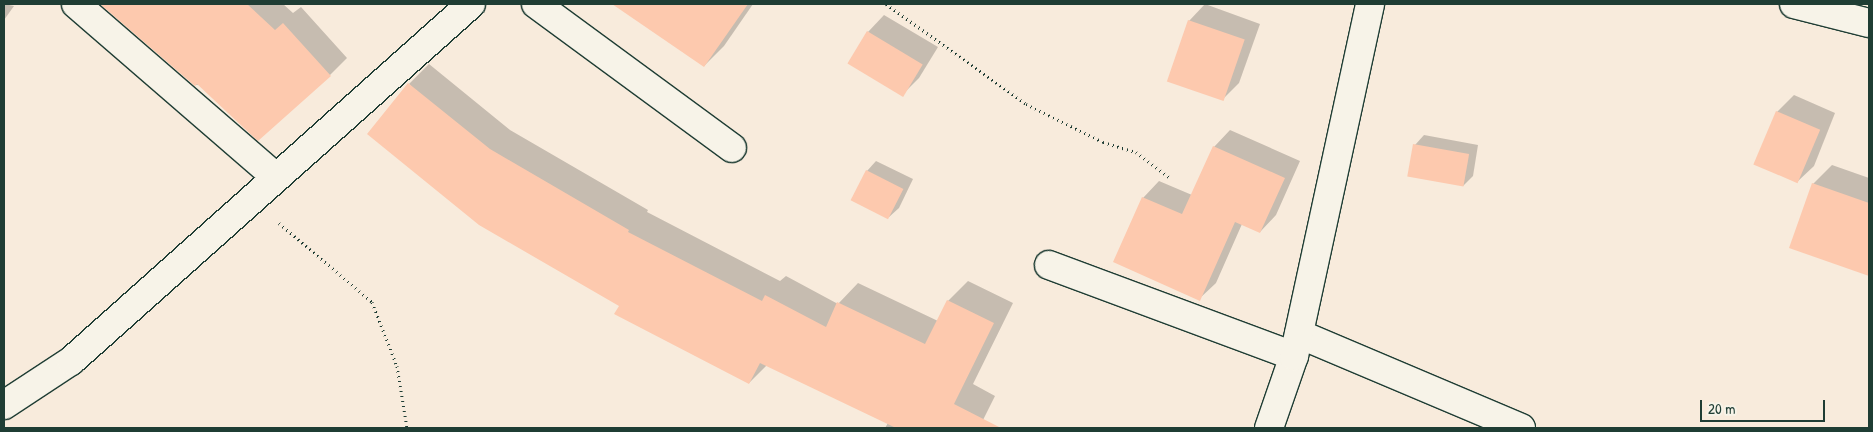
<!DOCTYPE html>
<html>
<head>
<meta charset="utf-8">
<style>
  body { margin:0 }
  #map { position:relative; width:1873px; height:432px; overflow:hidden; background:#f8ebdc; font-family:"Patrick Hand",sans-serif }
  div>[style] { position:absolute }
  .shadow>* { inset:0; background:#0003 }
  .building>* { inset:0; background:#fdc9ae; transform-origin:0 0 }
  .path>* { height:3px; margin-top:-1.5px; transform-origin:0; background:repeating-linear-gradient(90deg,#1f3d34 0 1px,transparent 0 5px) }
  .roads { filter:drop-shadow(1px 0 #1f3d34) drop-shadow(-1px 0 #1f3d34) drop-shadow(0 1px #1f3d34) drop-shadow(0 -1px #1f3d34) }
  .minor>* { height:28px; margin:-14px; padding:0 14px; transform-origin:14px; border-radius:14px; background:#f7f3e8 }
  span { translate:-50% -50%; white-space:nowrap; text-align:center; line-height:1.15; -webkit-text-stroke:4px #f7f3e8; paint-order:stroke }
  .frame { position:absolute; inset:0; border:5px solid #1f3d34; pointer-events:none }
  .scale { position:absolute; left:1700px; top:400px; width:125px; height:22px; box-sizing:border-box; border:2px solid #1f3d34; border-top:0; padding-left:6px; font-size:15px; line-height:18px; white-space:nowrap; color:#1f3d34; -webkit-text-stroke:4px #f7f3e8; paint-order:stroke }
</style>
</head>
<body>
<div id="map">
  <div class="shadow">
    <i style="clip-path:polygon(4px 4px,14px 6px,4px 20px)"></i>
    <i style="clip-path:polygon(102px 4px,283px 4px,293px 13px,301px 7px,347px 58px,330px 75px,195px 85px)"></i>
    <i style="clip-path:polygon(614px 4px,753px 4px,724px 46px,704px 66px)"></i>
    <i style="clip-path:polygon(1205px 4px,1260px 24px,1239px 83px,1223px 99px,1189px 21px)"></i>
    <i style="clip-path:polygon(884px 15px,938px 47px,919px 78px,903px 94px,868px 32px)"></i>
    <i style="clip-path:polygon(429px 64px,510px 130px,648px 210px,647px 212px,780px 281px,786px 276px,838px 304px,858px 283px,938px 321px,948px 301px,968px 281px,1013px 303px,973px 384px,995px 396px,979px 428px,885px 428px,888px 423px,767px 365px,749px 383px,620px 305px,409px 84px)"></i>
    <i style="clip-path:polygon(1794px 95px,1835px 113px,1814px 166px,1797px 182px,1777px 112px)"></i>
    <i style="clip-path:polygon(1230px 130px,1300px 161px,1276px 215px,1260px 232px,1242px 224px,1216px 283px,1199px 299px,1143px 198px,1159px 181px,1192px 195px,1214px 147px)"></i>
    <i style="clip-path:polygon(1424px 135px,1478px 145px,1473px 176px,1463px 186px,1415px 145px)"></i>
    <i style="clip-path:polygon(876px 161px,913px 179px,899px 208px,889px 217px,867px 171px)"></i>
    <i style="clip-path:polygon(1832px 165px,1869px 178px,1869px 275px,1791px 247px,1813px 184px)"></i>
  </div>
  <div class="building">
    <i style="clip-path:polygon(100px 4px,247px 4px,275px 30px,283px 23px,331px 76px,258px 141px,197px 84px,195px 86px)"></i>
    <i style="clip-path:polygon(612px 4px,748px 4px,704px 67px)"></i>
    <i style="left:1188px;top:20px;width:60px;height:65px;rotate:19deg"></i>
    <i style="left:867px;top:31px;width:65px;height:38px;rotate:31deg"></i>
    <i style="clip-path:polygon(408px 83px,490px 149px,629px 230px,628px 232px,762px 301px,765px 295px,826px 327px,837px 302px,925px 344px,947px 300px,994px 323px,954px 404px,1001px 428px,896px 428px,760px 363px,749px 384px,614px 314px,619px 306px,479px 225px,367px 134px)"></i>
    <i style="left:1776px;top:111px;width:48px;height:58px;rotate:23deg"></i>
    <i style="left:1413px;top:144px;width:57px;height:33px;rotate:10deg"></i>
    <i style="clip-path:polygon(1213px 146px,1285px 178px,1260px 233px,1235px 222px,1200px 301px,1113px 262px,1142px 197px,1182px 214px)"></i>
    <i style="left:866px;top:170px;width:42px;height:34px;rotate:27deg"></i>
    <i style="clip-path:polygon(1812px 183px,1869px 203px,1869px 276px,1789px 248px)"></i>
  </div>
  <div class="path">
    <i style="left:886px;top:4px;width:172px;rotate:35.5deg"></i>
    <i style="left:1026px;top:104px;width:86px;rotate:26.3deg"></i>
    <i style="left:1103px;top:142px;width:34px;rotate:17deg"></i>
    <i style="left:1136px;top:152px;width:41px;rotate:37.1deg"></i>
    <i style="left:279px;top:223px;width:122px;rotate:40.3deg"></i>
    <i style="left:372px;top:302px;width:69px;rotate:68.7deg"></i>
    <i style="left:397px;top:366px;width:63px;rotate:80.8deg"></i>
  </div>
  <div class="roads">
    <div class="minor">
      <i style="left:76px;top:4px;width:264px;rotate:40.9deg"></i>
      <i style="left:536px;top:4px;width:243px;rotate:36.3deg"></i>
      <i style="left:1794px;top:4px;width:77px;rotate:14.2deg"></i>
      <i style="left:1049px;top:265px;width:261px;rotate:20.4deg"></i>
      <i style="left:1299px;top:334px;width:241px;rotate:22.9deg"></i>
      <i style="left:4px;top:405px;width:80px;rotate:-33.3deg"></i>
      <i style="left:71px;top:361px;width:536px;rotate:-41.75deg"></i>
      <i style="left:1269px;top:428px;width:76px;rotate:-70.9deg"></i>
      <i style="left:1294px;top:356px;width:360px;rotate:-77.8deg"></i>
    </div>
  </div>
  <div class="frame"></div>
  <div class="scale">20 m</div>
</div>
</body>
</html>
